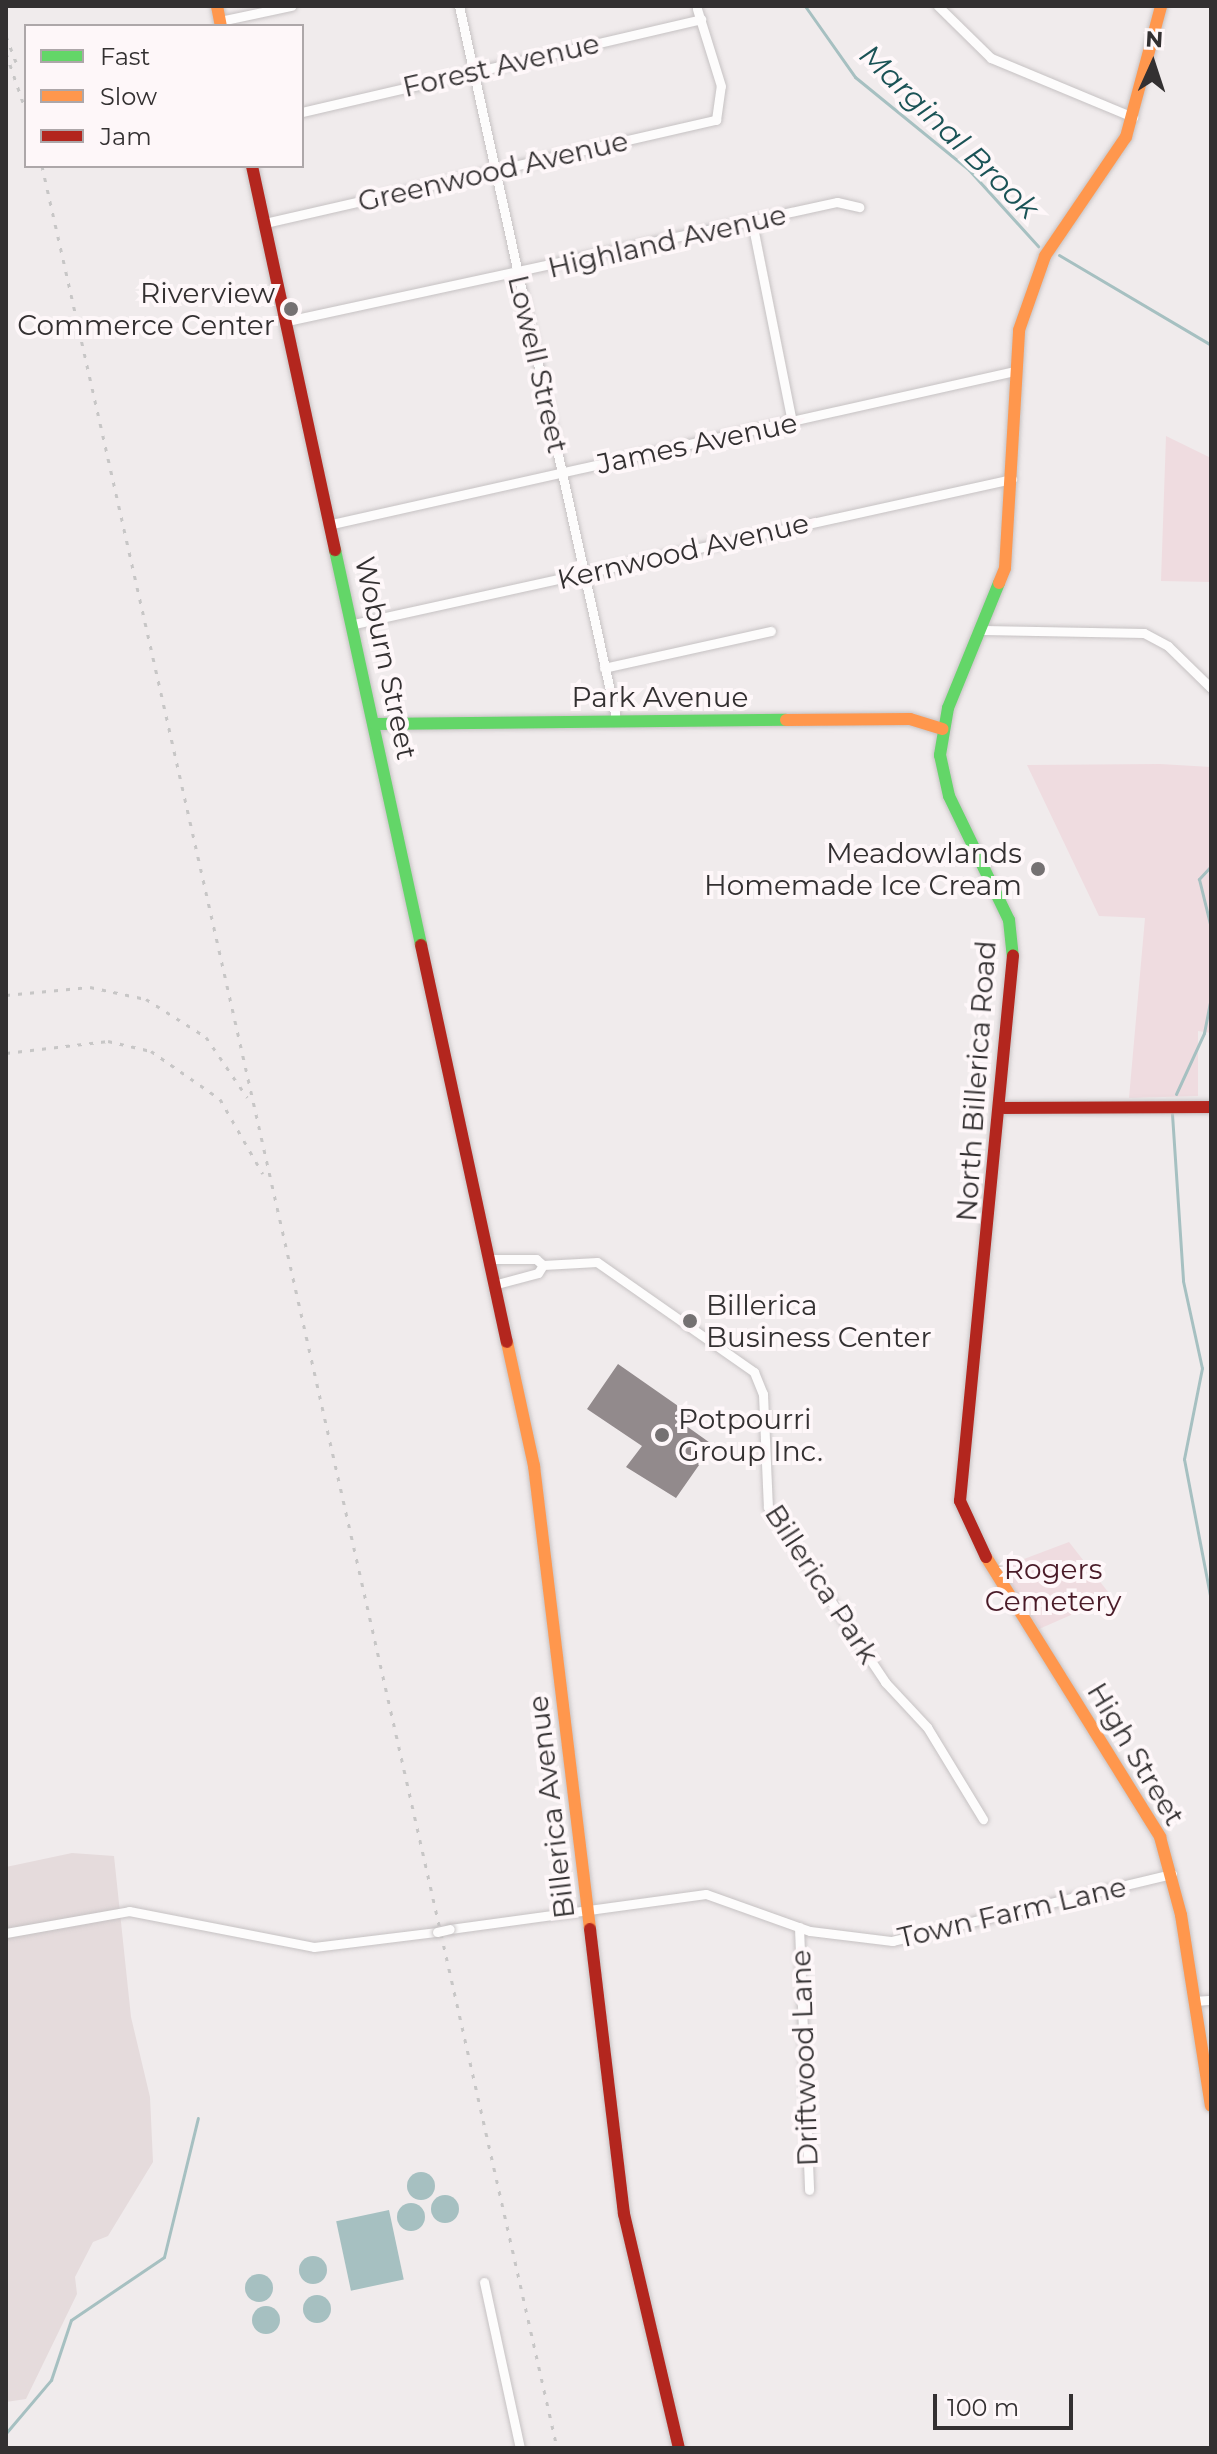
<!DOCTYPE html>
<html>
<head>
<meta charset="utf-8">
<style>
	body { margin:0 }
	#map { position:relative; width:1217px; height:2454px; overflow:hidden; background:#f0ebec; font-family:Montserrat,sans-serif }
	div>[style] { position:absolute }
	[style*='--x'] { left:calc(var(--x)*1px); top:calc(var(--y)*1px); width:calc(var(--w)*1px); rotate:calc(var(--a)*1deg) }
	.built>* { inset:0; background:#e5dbdc }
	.green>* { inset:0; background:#efdce0 }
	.water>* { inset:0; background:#a6c0c1; transform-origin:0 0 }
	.round { border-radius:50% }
	.stream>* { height:3px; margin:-1.5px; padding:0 1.5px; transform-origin:1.5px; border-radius:1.5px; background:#a6c0c1 }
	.building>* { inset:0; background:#928a8c }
	.roads { filter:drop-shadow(0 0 2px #c6c2c3) drop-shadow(0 0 2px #c6c2c3) }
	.street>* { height:9px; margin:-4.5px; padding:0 4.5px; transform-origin:4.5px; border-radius:4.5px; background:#fdfcfc }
	.fast>* { height:12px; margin:-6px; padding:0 6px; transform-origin:6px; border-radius:6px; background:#63d668 }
	.slow>* { height:12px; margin:-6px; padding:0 6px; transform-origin:6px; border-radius:6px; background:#ff974d }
	.jam>* { height:12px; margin:-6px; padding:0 6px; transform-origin:6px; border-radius:6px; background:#b3261e }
	.rail>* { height:3px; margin-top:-1.5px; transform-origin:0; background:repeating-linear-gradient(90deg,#c7c6c6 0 4px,transparent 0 12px) }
	.bridges { filter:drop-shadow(0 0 2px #c6c2c3) drop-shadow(0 0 2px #c6c2c3) }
	.street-bridge>* { height:9px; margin:-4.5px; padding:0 4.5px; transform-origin:4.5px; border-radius:4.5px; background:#fdfcfc }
	.dots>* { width:22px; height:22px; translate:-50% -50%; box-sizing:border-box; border:4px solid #fef7f9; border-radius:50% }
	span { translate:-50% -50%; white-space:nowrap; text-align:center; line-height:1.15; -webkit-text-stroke:8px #fef7f9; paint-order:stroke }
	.street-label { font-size:28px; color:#333031 }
	.poi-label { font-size:28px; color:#333031 }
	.right { translate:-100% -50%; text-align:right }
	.left { translate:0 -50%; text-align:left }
	.park-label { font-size:28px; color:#4a1b28 }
	.water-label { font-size:30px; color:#1a5356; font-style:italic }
	.frame { position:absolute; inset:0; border:8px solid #333031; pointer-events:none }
	.legend { position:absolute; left:24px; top:24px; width:280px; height:144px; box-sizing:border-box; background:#fef7f9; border:2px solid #ada7a9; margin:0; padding:10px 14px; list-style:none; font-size:24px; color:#333031 }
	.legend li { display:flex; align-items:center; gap:16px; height:40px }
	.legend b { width:40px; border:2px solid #ada7a9 }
	.north { position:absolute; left:1113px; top:24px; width:80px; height:80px; -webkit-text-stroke:6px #fef7f9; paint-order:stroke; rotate:3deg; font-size:22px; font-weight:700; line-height:32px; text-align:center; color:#333031 }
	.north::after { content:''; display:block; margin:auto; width:28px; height:36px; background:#333031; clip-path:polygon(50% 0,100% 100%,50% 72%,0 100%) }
	.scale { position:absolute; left:933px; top:2394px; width:140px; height:36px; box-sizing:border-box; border:4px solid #333031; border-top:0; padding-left:10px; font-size:24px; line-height:28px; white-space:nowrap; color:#333031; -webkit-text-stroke:6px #fef7f9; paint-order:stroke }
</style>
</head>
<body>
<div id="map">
	<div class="built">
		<div style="clip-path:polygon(72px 1853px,114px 1856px,131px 2017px,150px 2097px,153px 2162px,108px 2236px,93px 2242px,75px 2277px,77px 2294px,26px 2399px,6px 2402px,6px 1867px)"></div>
	</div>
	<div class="green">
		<div style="clip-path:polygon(1166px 436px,1211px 458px,1211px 582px,1161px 581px)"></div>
		<div style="clip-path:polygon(1160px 764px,1211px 767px,1211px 1033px,1198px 1031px,1198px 1096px,1129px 1098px,1145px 918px,1099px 916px,1027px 765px)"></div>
		<div style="clip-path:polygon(1069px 1542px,1112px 1597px,1039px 1629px,1000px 1568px)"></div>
	</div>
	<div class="water">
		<div class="round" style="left:407px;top:2172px;width:28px;height:28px"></div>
		<div class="round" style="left:431px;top:2195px;width:28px;height:28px"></div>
		<div class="round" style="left:397px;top:2203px;width:28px;height:28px"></div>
		<div style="left:389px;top:2210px;width:71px;height:54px;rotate:78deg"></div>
		<div class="round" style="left:299px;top:2256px;width:28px;height:28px"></div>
		<div class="round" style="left:245px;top:2274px;width:28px;height:28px"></div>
		<div class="round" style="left:303px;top:2295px;width:28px;height:28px"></div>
		<div class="round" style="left:252px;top:2306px;width:28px;height:28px"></div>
	</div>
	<div class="stream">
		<div style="--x:805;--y:6;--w:87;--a:54.8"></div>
		<div style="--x:855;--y:77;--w:147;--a:39.2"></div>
		<div style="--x:969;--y:170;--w:103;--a:47.8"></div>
		<div style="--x:1059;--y:255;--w:177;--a:30.6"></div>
		<div style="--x:1211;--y:866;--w:18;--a:133"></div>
		<div style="--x:1199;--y:879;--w:50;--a:76.2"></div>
		<div style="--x:1176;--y:1094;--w:67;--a:-65.3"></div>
		<div style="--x:1204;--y:1033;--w:36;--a:-79"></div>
		<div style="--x:1172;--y:1114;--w:167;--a:86.2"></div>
		<div style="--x:1183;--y:1281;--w:89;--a:77.7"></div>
		<div style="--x:1202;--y:1368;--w:93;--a:101.2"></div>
		<div style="--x:1184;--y:1459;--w:144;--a:79.2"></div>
		<div style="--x:6;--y:2433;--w:70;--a:-49.7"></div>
		<div style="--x:51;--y:2380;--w:63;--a:-71.6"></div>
		<div style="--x:71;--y:2320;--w:112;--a:-34.1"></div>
		<div style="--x:164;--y:2257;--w:143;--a:-76.3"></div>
	</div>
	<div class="building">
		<div style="clip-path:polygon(618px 1364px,691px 1415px,685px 1425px,713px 1445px,676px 1498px,626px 1467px,642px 1446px,587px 1409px)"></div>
	</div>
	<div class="roads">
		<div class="street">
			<div style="--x:459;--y:6;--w:733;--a:77.56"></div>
			<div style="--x:938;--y:6;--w:74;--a:44.5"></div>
			<div style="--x:991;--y:58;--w:154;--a:22.6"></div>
			<div style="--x:220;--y:21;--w:73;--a:-11.9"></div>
			<div style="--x:302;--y:112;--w:410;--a:-13.1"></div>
			<div style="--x:752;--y:222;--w:205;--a:78.7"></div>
			<div style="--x:265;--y:223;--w:463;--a:-12.9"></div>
			<div style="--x:716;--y:120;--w:34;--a:-82"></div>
			<div style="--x:721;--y:86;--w:81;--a:-107.3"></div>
			<div style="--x:287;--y:321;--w:563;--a:-12.21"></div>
			<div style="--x:837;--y:202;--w:23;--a:13"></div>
			<div style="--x:332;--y:524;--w:700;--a:-12.63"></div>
			<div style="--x:354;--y:624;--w:674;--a:-12.43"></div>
			<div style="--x:983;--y:630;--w:161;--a:1.1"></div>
			<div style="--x:1144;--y:633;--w:27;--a:28"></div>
			<div style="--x:1168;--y:646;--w:60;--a:44.3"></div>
			<div style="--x:604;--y:668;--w:171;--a:-12.5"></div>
			<div style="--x:492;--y:1259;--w:44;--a:0"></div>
			<div style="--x:536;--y:1259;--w:9;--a:41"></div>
			<div style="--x:497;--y:1284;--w:42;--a:-15"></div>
			<div style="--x:538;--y:1273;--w:9;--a:-58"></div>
			<div style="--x:543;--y:1265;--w:54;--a:-3.2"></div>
			<div style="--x:597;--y:1262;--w:192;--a:35"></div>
			<div style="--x:754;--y:1372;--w:24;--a:68"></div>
			<div style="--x:763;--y:1394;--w:113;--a:87.5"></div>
			<div style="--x:768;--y:1507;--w:211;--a:56.2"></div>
			<div style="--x:885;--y:1682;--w:62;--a:47"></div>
			<div style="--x:927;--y:1727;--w:108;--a:58.7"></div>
			<div style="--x:799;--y:1927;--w:263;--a:87.8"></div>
			<div style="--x:450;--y:1929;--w:258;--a:-7.8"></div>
			<div style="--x:706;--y:1894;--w:110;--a:19.6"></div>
			<div style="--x:810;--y:1931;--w:83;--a:7"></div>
			<div style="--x:892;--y:1941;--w:288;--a:-13.5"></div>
			<div style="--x:6;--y:1933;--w:125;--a:-10.1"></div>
			<div style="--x:129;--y:1911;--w:188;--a:11"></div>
			<div style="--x:314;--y:1947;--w:124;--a:-7"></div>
			<div style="--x:1195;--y:2001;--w:16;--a:-4"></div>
			<div style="--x:484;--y:2282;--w:170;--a:77.8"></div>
		</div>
		<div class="fast">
			<div style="--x:335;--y:550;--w:404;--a:77.7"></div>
			<div style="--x:999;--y:583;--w:135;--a:112.2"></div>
			<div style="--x:948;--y:708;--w:48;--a:99.7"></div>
			<div style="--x:940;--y:755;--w:42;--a:77.6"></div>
			<div style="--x:949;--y:796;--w:138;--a:64.2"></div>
			<div style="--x:1009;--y:920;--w:36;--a:84"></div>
			<div style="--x:375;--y:724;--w:411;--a:-0.6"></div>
		</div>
		<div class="slow">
			<div style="--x:217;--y:6;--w:20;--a:79"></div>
			<div style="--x:999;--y:583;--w:16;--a:-68"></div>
			<div style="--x:1005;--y:568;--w:238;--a:-86.6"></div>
			<div style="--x:1019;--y:330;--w:78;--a:-70.6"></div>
			<div style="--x:1045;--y:256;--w:144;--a:-55.8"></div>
			<div style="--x:1126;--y:137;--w:136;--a:-75"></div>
			<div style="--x:786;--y:720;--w:124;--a:-0.5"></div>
			<div style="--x:910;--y:719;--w:34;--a:17"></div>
			<div style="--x:507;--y:1342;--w:127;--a:77.7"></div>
			<div style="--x:534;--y:1466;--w:466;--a:83.1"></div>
			<div style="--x:986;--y:1557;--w:330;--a:58.1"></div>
			<div style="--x:1160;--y:1837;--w:81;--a:74.9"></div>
			<div style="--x:1181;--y:1915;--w:193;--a:81.1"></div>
		</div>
		<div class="jam">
			<div style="--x:252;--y:166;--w:393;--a:77.8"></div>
			<div style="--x:421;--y:945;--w:406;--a:77.8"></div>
			<div style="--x:1004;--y:1108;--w:207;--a:-0.3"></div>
			<div style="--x:986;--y:1557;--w:62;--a:-114.9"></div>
			<div style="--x:960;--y:1501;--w:548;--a:-84.45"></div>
			<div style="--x:590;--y:1929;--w:287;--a:83.2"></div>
			<div style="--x:624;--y:2214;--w:240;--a:76.8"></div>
		</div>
	</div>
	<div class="rail">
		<div style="--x:6;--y:36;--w:28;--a:69"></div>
		<div style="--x:6;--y:53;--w:61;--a:71"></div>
		<div style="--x:42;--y:166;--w:2339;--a:77.28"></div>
		<div style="--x:6;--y:995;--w:84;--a:-5.4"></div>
		<div style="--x:90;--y:987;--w:57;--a:12.1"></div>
		<div style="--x:146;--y:999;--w:71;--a:32.3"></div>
		<div style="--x:206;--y:1037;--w:73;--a:55.7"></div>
		<div style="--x:6;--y:1053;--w:103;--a:-6.7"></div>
		<div style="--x:108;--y:1041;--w:44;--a:13.1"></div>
		<div style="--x:151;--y:1051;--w:84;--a:34.8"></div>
		<div style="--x:220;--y:1099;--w:86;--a:60.2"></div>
	</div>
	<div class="bridges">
		<div class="street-bridge">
			<div style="--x:437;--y:1932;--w:13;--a:-13"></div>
		</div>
	</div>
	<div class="dots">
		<div style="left:291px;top:309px;background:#757172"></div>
		<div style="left:1038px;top:869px;background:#757172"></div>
		<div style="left:690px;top:1321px;background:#757172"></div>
		<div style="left:662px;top:1435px;background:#757172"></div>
	</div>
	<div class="street-label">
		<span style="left:501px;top:65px;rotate:-13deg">Forest Avenue</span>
		<span style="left:493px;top:171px;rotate:-13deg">Greenwood Avenue</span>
		<span style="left:667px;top:241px;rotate:-13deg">Highland Avenue</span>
		<span style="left:538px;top:364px;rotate:77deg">Lowell Street</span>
		<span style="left:697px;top:443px;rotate:-12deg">James Avenue</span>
		<span style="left:683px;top:551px;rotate:-13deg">Kernwood Avenue</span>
		<span style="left:386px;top:658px;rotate:78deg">Woburn Street</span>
		<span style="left:660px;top:697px">Park Avenue</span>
		<span style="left:976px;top:1081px;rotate:-86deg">North Billerica Road</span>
		<span style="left:822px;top:1584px;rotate:57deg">Billerica Park</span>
		<span style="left:1136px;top:1754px;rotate:59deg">High Street</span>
		<span style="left:551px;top:1807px;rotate:-97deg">Billerica Avenue</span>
		<span style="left:1012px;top:1912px;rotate:-13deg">Town Farm Lane</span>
		<span style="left:804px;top:2058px;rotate:-92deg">Driftwood Lane</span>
	</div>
	<div class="poi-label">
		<span class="right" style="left:275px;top:309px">Riverview<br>Commerce Center</span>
		<span class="right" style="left:1022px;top:869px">Meadowlands<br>Homemade Ice Cream</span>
		<span class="left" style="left:706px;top:1321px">Billerica<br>Business Center</span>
		<span class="left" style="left:678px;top:1435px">Potpourri<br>Group Inc.</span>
	</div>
	<div class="park-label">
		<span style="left:1053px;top:1585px">Rogers<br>Cemetery</span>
	</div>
	<div class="water-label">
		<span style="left:949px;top:132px;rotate:44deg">Marginal Brook</span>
	</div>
	<div class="frame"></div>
	<ul class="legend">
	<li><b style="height:10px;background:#63d668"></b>Fast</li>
	<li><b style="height:10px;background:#ff974d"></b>Slow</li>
	<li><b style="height:10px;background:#b3261e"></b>Jam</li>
	</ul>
	<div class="north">N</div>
	<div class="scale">100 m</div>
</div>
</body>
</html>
